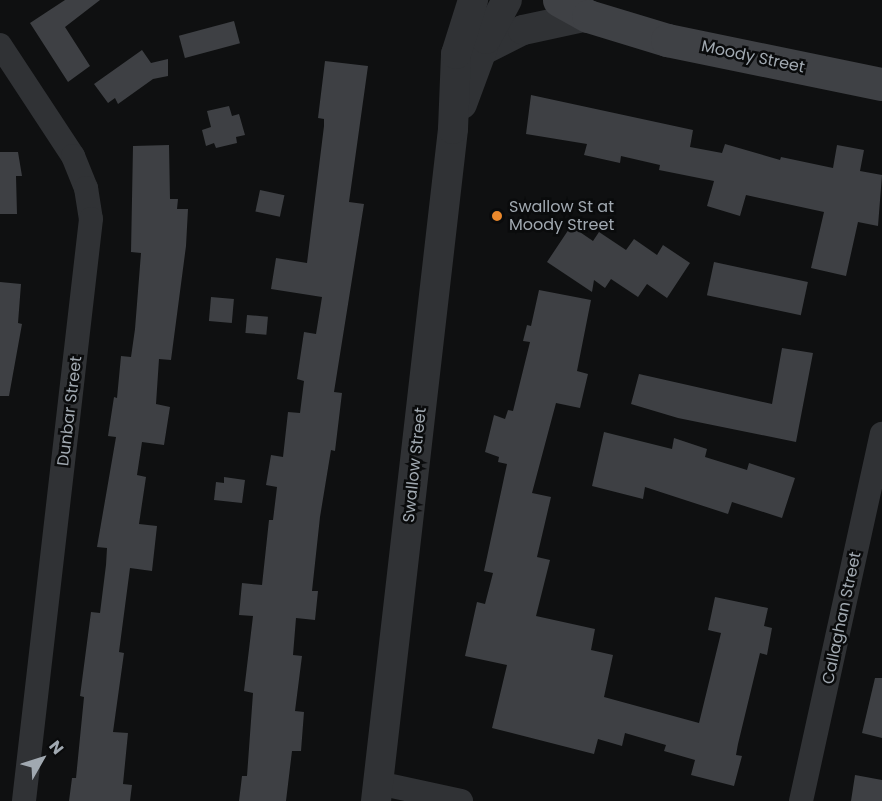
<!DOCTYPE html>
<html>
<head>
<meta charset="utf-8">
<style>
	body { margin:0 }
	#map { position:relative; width:882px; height:801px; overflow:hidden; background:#0f1011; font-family:Poppins,sans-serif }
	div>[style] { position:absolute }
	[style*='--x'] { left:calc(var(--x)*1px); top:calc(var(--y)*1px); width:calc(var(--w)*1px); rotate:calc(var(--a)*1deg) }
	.building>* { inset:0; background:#3e4044; transform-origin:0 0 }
	.minor>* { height:24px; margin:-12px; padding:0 12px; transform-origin:12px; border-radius:12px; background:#303235 }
	.tertiary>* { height:30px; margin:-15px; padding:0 15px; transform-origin:15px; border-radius:15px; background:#303235 }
	.secondary>* { height:33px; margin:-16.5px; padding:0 16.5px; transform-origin:16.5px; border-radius:16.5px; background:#3f4145 }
	.dots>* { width:16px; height:16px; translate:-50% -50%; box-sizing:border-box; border:3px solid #0a0b0c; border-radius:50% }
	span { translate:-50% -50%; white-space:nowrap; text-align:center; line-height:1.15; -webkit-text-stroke:5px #0a0b0c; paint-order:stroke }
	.street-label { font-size:16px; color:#a1a9b1 }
	.poi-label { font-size:16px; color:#a1a9b1 }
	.left { translate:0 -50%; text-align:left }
	.north { position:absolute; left:12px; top:729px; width:60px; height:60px; -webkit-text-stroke:4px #0a0b0c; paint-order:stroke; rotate:51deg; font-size:16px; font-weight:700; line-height:24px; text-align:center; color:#a1a9b1 }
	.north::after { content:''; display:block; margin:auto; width:21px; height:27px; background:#a1a9b1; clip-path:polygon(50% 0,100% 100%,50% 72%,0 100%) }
</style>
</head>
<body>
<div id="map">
	<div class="building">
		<div style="clip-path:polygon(65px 0,100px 0,65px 27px,90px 66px,68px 82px,30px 23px)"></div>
		<div style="left:234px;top:21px;width:23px;height:57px;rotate:75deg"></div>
		<div style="clip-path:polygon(142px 50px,151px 63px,168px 59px,168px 76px,153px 79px,118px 104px,115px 98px,108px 103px,94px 84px)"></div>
		<div style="clip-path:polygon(325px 61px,368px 66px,349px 202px,364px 204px,334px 392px,342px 393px,335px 451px,331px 450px,320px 517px,312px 591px,318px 591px,315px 620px,296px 618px,293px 655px,302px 656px,295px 711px,304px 712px,301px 751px,292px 751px,286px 801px,239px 801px,242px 776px,247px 776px,253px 693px,244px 691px,253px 616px,239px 615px,242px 583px,262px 585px,269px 520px,273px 520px,277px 487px,266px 485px,271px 455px,283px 457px,288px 412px,300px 413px,304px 381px,297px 379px,304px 332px,316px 334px,322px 297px,271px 289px,276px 258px,307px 263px,324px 126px,324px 119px,318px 118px)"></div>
		<div style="clip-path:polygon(531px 95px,693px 130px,690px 147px,722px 153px,725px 144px,780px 160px,781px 157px,833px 168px,837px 145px,864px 150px,860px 171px,882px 175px,878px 226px,858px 222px,846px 276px,811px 268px,824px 212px,746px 195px,740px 216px,707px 206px,714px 181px,659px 170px,660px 165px,621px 156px,620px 163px,584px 155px,587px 144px,526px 134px)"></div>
		<div style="clip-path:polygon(229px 106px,232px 116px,239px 114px,245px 135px,236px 137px,237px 143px,216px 148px,214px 143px,206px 146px,202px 130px,211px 127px,207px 111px)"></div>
		<div style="clip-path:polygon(169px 145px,170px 199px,178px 199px,177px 209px,188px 209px,186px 246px,171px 360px,159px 359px,156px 404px,170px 407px,164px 445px,142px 442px,137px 475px,146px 477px,139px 524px,157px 526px,152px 571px,130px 568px,119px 652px,124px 653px,113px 732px,128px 733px,123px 784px,132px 785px,130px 801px,69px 801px,72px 778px,76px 778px,84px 697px,80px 696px,91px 612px,100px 613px,106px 565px,107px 548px,97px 547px,116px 437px,108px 436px,114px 397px,117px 398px,121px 356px,131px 357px,135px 329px,141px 253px,131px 252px,133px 146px)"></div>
		<div style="clip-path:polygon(0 152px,18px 152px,22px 176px,16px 176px,17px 214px,0 214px)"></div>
		<div style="left:260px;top:190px;width:25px;height:22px;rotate:12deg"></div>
		<div style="clip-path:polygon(571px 226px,593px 241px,599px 232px,626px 250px,634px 239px,657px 255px,663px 245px,690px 263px,667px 298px,647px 284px,638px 297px,611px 279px,605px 288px,594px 280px,592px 292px,547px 262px)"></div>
		<div style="left:714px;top:262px;width:96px;height:34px;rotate:12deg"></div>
		<div style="clip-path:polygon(0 282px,21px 284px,18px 323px,22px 324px,9px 396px,0 396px)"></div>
		<div style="clip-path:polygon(539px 290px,591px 300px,577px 371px,588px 374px,580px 408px,556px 403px,532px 493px,551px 497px,537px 557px,550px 560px,536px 616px,595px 629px,591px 650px,613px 655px,604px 697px,699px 723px,721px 633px,708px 630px,715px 597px,768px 608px,764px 626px,772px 628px,767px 655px,760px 653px,738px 744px,736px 755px,742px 756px,734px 786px,691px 775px,695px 760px,664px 751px,666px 745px,625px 733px,622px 746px,598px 739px,594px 754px,492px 728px,507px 665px,465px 656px,477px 602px,485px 604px,493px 573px,484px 571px,507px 464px,498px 462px,499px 457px,485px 452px,494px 415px,505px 419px,508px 410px,513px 411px,530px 342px,523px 341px,527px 325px,531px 326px)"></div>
		<div style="left:211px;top:297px;width:23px;height:24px;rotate:5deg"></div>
		<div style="left:247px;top:315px;width:21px;height:18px;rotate:5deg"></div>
		<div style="clip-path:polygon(782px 348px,813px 353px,796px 442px,678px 418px,631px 404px,639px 374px,772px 404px)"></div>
		<div style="clip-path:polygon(604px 432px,672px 449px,674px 438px,707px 449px,705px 457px,747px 470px,749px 463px,795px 478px,782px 518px,732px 502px,728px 514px,645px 487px,643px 499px,592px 486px)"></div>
		<div style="clip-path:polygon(224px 477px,245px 480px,242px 503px,214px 500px,216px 482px,224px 483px)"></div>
		<div style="clip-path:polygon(875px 678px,882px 678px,882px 738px,862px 733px)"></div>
		<div style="clip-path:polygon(855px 775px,882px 780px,882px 801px,851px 801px)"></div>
	</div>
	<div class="minor">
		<div style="--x:0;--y:45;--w:133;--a:56.7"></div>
		<div style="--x:73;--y:156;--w:35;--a:68"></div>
		<div style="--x:86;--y:188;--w:31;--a:81"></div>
		<div style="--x:91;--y:219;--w:586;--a:96.57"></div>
		<div style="--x:378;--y:783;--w:85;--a:12.2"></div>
		<div style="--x:801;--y:801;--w:376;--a:-77.6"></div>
	</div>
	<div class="tertiary">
		<div style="--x:481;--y:51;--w:47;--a:-26.6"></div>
		<div style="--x:523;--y:30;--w:66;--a:-12.2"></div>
		<div style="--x:462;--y:104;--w:69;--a:-69.7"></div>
		<div style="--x:486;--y:39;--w:44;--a:-61.7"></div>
		<div style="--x:376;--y:801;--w:676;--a:-83.46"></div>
		<div style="--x:453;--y:129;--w:75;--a:-87.7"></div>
		<div style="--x:456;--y:54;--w:57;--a:-72.5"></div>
	</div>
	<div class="secondary">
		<div style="--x:559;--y:0;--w:33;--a:29"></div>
		<div style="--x:588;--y:16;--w:83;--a:16.9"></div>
		<div style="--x:667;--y:40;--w:219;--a:11.6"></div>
	</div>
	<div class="dots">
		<div style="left:497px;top:216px;background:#ec892c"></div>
	</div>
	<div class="street-label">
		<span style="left:753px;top:57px;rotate:12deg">Moody Street</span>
		<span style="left:70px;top:411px;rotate:-83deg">Dunbar Street</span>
		<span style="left:415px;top:465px;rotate:-84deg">Swallow Street</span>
		<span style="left:842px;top:618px;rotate:-78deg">Callaghan Street</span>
	</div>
	<div class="poi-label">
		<span class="left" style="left:509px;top:216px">Swallow St at<br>Moody Street</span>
	</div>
	<div class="north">N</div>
</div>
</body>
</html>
